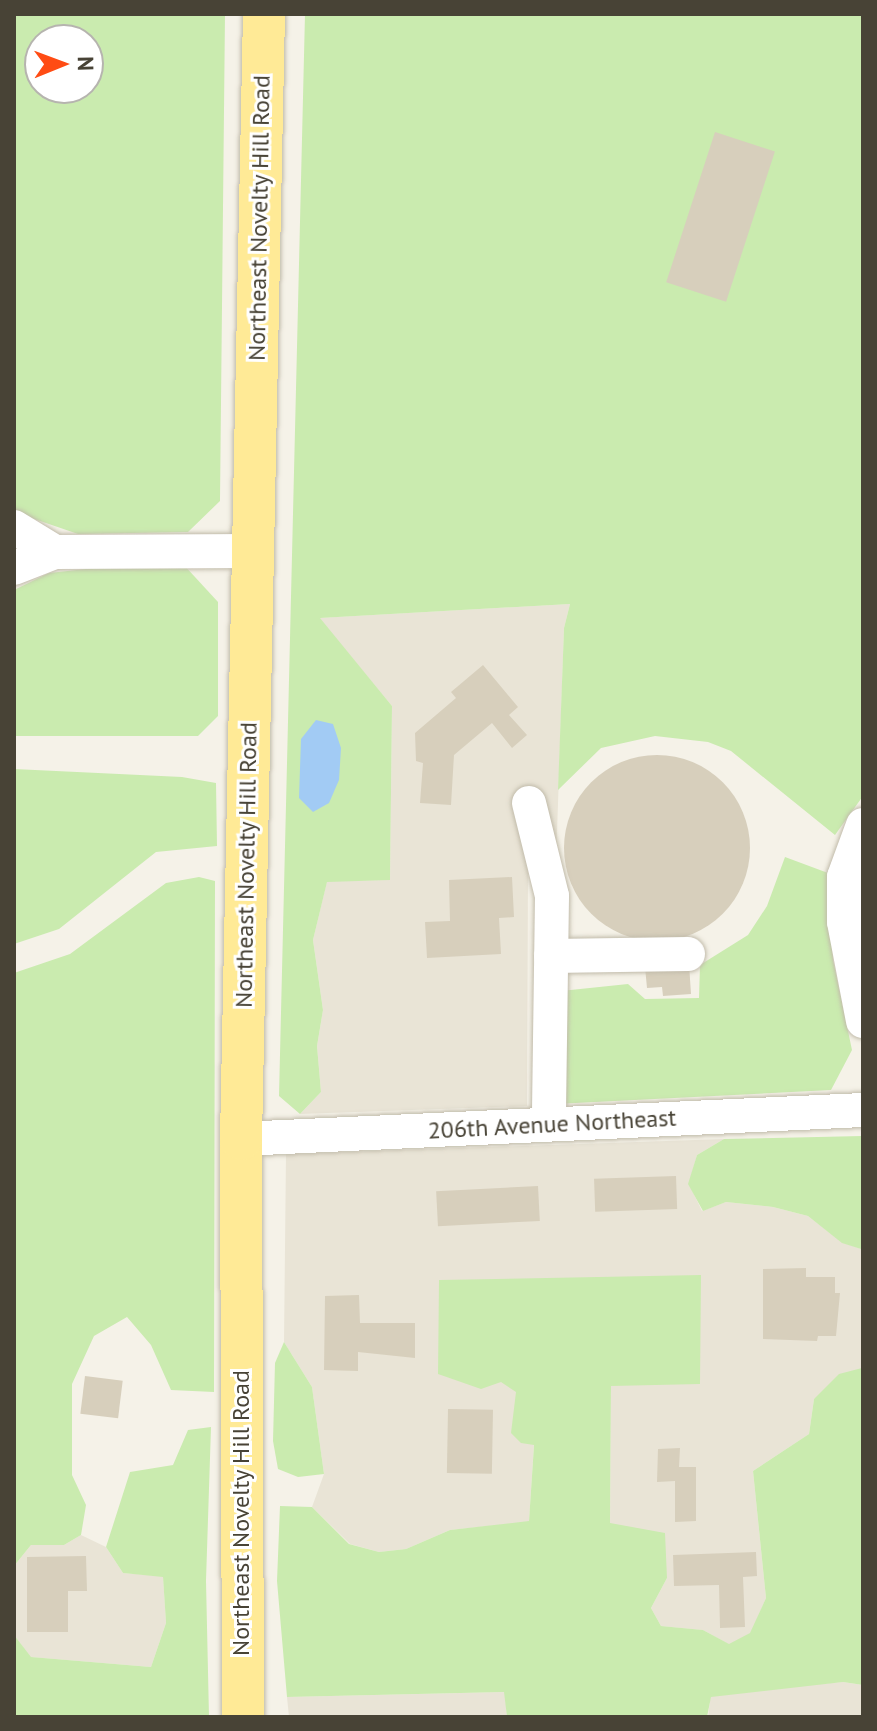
<!DOCTYPE html>
<html>
<head>
<meta charset="utf-8">
<style>
	body { margin:0 }
	#map { position:relative; width:877px; height:1731px; overflow:hidden; background:#f5f2e8; font-family:"PT Sans",sans-serif }
	div>[style] { position:absolute }
	[style*='--x'] { left:calc(var(--x)*1px); top:calc(var(--y)*1px); width:calc(var(--w)*1px); rotate:calc(var(--a)*1deg) }
	.residential>* { inset:0; background:#e9e4d6 }
	.green>* { inset:0; background:#caebaf }
	.water>* { inset:0; background:#a2cbf4 }
	.building>* { inset:0; background:#d7cfbc; transform-origin:0 0 }
	.round { border-radius:50% }
	.roads { filter:drop-shadow(0 0 2px #c1bbaa) drop-shadow(0 0 2px #c1bbaa) }
	.minor>* { height:34px; margin:-17px; padding:0 17px; transform-origin:17px; border-radius:17px; background:#fff }
	.major>* { height:42px; margin:-21px; padding:0 21px; transform-origin:21px; border-radius:21px; background:#ffea96 }
	span { translate:-50% -50%; white-space:nowrap; text-align:center; line-height:1.15; -webkit-text-stroke:6px #fff; paint-order:stroke }
	.street-label { font-size:24px; color:#484336 }
	.frame { position:absolute; inset:0; border:16px solid #484336; pointer-events:none }
	.north { position:absolute; left:24px; top:24px; width:80px; height:80px; box-sizing:border-box; background:#fff; border:2px solid #b6b4af; border-radius:50%; rotate:89deg; font-size:22px; font-weight:700; line-height:32px; text-align:center; color:#484336 }
	.north::after { content:''; display:block; margin:auto; width:28px; height:36px; background:#ff4c14; clip-path:polygon(50% 0,100% 100%,50% 72%,0 100%) }
</style>
</head>
<body>
<div id="map">
	<div class="residential">
		<div style="clip-path:polygon(570px 604px,564px 628px,556px 862px,528px 870px,527px 1106px,300px 1114px,321px 1092px,317px 1046px,323px 1010px,313px 940px,327px 881px,390px 880px,392px 706px,319px 618px)"></div>
		<div style="clip-path:polygon(724px 1139px,697px 1155px,689px 1184px,702px 1211px,726px 1202px,773px 1207px,808px 1216px,842px 1242px,861px 1249px,863px 1371px,814px 1399px,809px 1434px,753px 1471px,766px 1598px,751px 1633px,730px 1645px,703px 1630px,661px 1626px,651px 1608px,667px 1578px,610px 1524px,611px 1386px,539px 1365px,529px 1522px,450px 1530px,406px 1549px,379px 1552px,350px 1544px,312px 1507px,324px 1474px,312px 1387px,284px 1342px,286px 1154px)"></div>
		<div style="clip-path:polygon(81px 1535px,106px 1547px,123px 1573px,163px 1576px,166px 1623px,151px 1667px,30px 1657px,14px 1635px,14px 1566px,31px 1545px,64px 1545px)"></div>
		<div style="clip-path:polygon(843px 1682px,863px 1685px,863px 1717px,708px 1717px,711px 1692px)"></div>
		<div style="clip-path:polygon(505px 1692px,507px 1717px,289px 1717px,287px 1697px)"></div>
	</div>
	<div class="green">
		<div style="clip-path:polygon(evenodd,14px 14px,225px 14px,220px 501px,188px 532px,78px 534px,14px 512px,14px 14px,40px 40px,88px 40px,88px 88px,40px 88px,40px 40px)"></div>
		<div style="clip-path:polygon(305px 14px,863px 14px,863px 796px,835px 835px,731px 751px,708px 742px,655px 736px,601px 748px,558px 790px,564px 628px,570px 604px,320px 618px,392px 706px,390px 880px,327px 882px,313px 940px,323px 1010px,317px 1046px,321px 1092px,300px 1114px,279px 1096px)"></div>
		<div style="clip-path:polygon(132px 564px,183px 564px,218px 602px,218px 716px,198px 736px,14px 736px,14px 590px,49px 573px)"></div>
		<div style="clip-path:polygon(14px 769px,182px 777px,216px 783px,217px 846px,156px 852px,59px 929px,14px 944px)"></div>
		<div style="clip-path:polygon(785px 857px,828px 873px,833px 960px,852px 1050px,831px 1090px,555px 1104px,561px 991px,628px 984px,645px 999px,699px 998px,700px 965px,748px 935px,767px 906px)"></div>
		<div style="clip-path:polygon(199px 877px,215px 881px,214px 1392px,171px 1390px,151px 1345px,127px 1317px,94px 1336px,72px 1384px,72px 1475px,86px 1505px,81px 1535px,64px 1545px,31px 1545px,14px 1566px,14px 973px,70px 954px,166px 883px)"></div>
		<div style="clip-path:polygon(862px 1136px,861px 1249px,842px 1243px,808px 1216px,773px 1207px,726px 1202px,703px 1211px,688px 1184px,697px 1155px,724px 1139px)"></div>
		<div style="clip-path:polygon(701px 1275px,700px 1384px,611px 1386px,610px 1523px,665px 1533px,667px 1578px,651px 1608px,661px 1626px,703px 1630px,729px 1644px,750px 1633px,766px 1598px,753px 1471px,809px 1434px,814px 1399px,839px 1374px,862px 1368px,863px 1685px,843px 1682px,711px 1697px,707px 1717px,507px 1717px,504px 1692px,287px 1697px,277px 1581px,280px 1506px,312px 1507px,349px 1544px,379px 1552px,406px 1549px,450px 1530px,529px 1521px,534px 1445px,521px 1443px,511px 1433px,516px 1392px,501px 1382px,481px 1389px,438px 1374px,439px 1280px)"></div>
		<div style="clip-path:polygon(284px 1342px,312px 1387px,324px 1474px,298px 1477px,278px 1469px,273px 1441px,275px 1363px)"></div>
		<div style="clip-path:polygon(211px 1427px,206px 1581px,209px 1717px,14px 1717px,14px 1635px,31px 1657px,151px 1667px,166px 1623px,163px 1577px,123px 1573px,106px 1547px,130px 1472px,173px 1465px,188px 1430px)"></div>
	</div>
	<div class="water">
		<div style="clip-path:polygon(316px 720px,333px 724px,341px 748px,339px 780px,329px 803px,313px 812px,299px 798px,301px 739px)"></div>
	</div>
	<div class="building">
		<div style="left:715px;top:132px;width:63px;height:158px;rotate:18deg"></div>
		<div style="clip-path:polygon(483px 665px,518px 707px,509px 715px,527px 735px,512px 748px,492px 723px,454px 755px,451px 805px,420px 803px,423px 763px,416px 761px,415px 733px,456px 698px,451px 692px)"></div>
		<div class="round" style="left:564px;top:755px;width:186px;height:186px"></div>
		<div style="clip-path:polygon(512px 877px,514px 917px,499px 918px,501px 954px,427px 958px,425px 922px,450px 921px,449px 880px)"></div>
		<div style="clip-path:polygon(689px 964px,691px 994px,663px 996px,662px 987px,647px 988px,645px 967px)"></div>
		<div style="left:676px;top:1176px;width:33px;height:82px;rotate:88deg"></div>
		<div style="left:538px;top:1186px;width:35px;height:102px;rotate:87deg"></div>
		<div style="clip-path:polygon(806px 1268px,806px 1277px,835px 1277px,835px 1293px,840px 1293px,836px 1336px,818px 1336px,817px 1341px,763px 1339px,763px 1269px)"></div>
		<div style="clip-path:polygon(359px 1295px,360px 1323px,415px 1323px,415px 1358px,358px 1352px,358px 1371px,324px 1370px,325px 1296px)"></div>
		<div style="left:85px;top:1376px;width:38px;height:38px;rotate:7deg"></div>
		<div style="left:448px;top:1409px;width:45px;height:64px;rotate:1deg"></div>
		<div style="clip-path:polygon(680px 1448px,679px 1467px,696px 1467px,696px 1521px,675px 1522px,675px 1481px,657px 1482px,658px 1449px)"></div>
		<div style="clip-path:polygon(756px 1552px,757px 1576px,743px 1577px,745px 1627px,720px 1628px,719px 1585px,674px 1586px,673px 1555px)"></div>
		<div style="clip-path:polygon(86px 1556px,87px 1591px,68px 1591px,68px 1632px,27px 1632px,27px 1557px)"></div>
	</div>
	<div class="roads">
		<div class="minor">
			<div style="--x:14;--y:527;--w:48;--a:31.4"></div>
			<div style="--x:14;--y:568;--w:44;--a:-21.3"></div>
			<div style="--x:55;--y:552;--w:196;--a:-0.3"></div>
			<div style="--x:529;--y:803;--w:96;--a:76.1"></div>
			<div style="--x:552;--y:896;--w:228;--a:90.8"></div>
			<div style="--x:863;--y:825;--w:55;--a:110.1"></div>
			<div style="--x:844;--y:877;--w:45;--a:90"></div>
			<div style="--x:844;--y:922;--w:101;--a:79.1"></div>
			<div style="--x:551;--y:956;--w:137;--a:-0.8"></div>
			<div style="--x:241;--y:1139;--w:623;--a:-2.67"></div>
		</div>
		<div class="major">
			<div style="--x:243;--y:1717;--w:578;--a:-90.2"></div>
			<div style="--x:241;--y:1139;--w:1125;--a:-88.83"></div>
		</div>
	</div>
	<div class="street-label">
		<span style="left:259px;top:218px;rotate:-89deg">Northeast Novelty Hill Road</span>
		<span style="left:246px;top:865px;rotate:-89deg">Northeast Novelty Hill Road</span>
		<span style="left:552px;top:1124px;rotate:-3deg">206th Avenue Northeast</span>
		<span style="left:241px;top:1513px;rotate:-90deg">Northeast Novelty Hill Road</span>
	</div>
	<div class="frame"></div>
	<div class="north">N</div>
</div>
</body>
</html>
